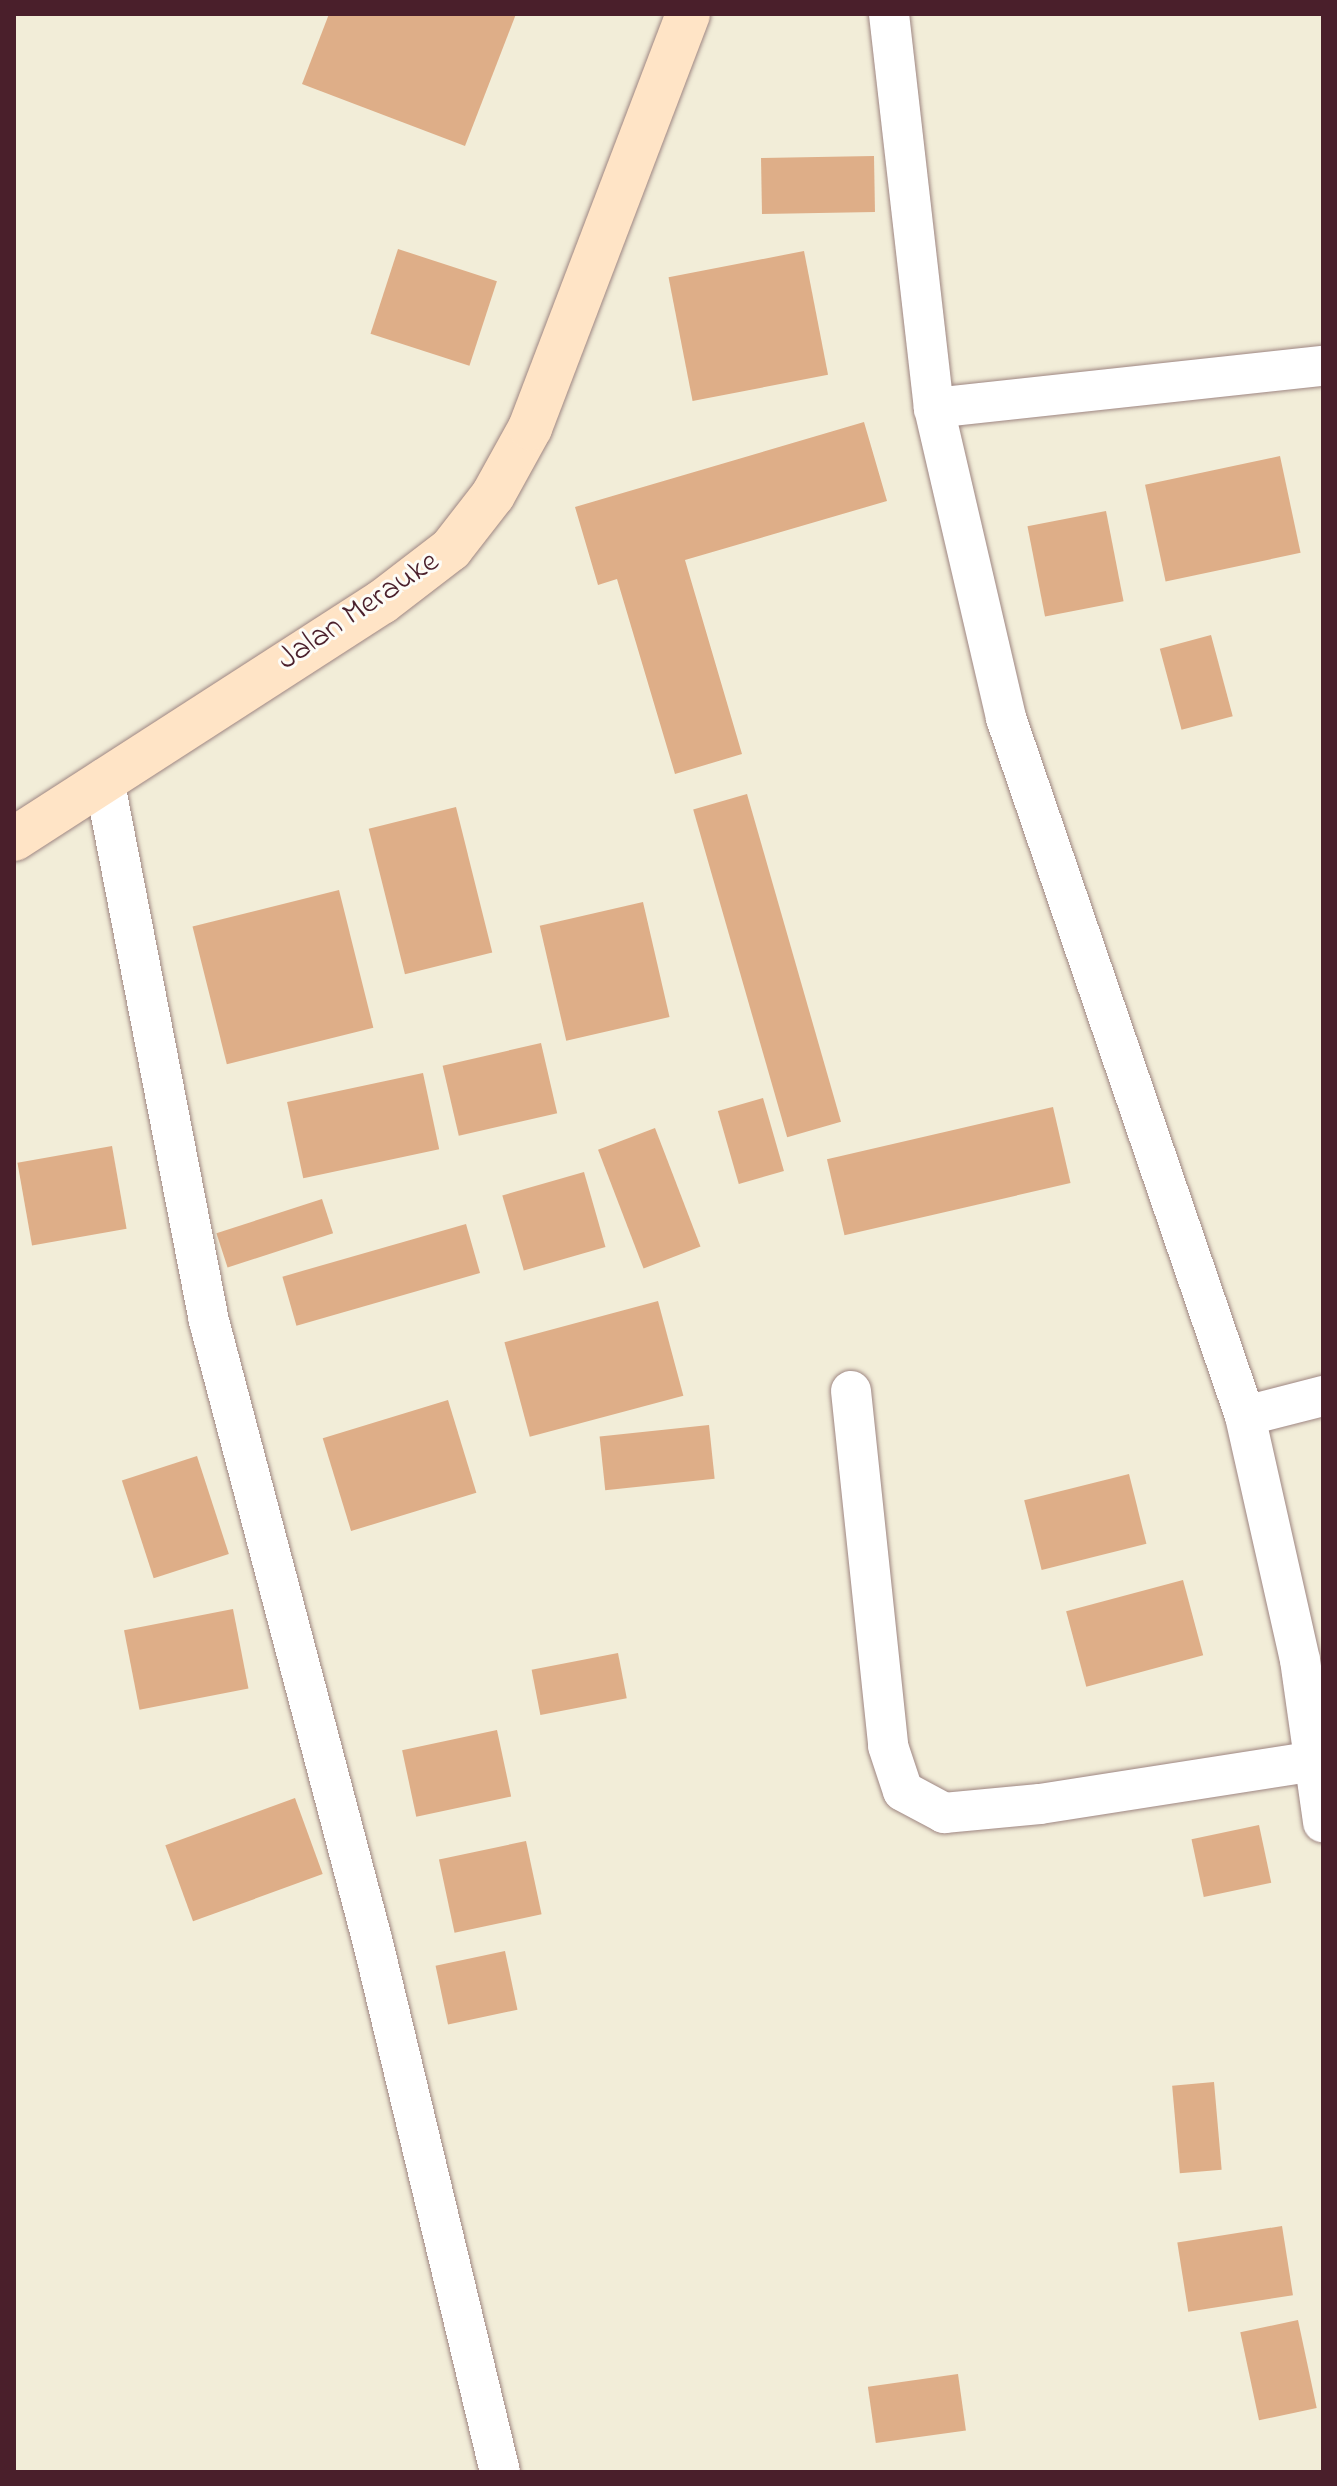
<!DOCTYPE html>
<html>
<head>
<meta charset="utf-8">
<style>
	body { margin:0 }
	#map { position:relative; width:1337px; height:2486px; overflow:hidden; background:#f2edd8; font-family:"Indie Flower",sans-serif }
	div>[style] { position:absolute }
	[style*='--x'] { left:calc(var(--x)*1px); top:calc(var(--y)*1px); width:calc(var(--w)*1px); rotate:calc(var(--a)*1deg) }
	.building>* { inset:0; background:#deae88; transform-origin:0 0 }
	.roads { filter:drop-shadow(0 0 2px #9e8682) drop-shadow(0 0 2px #9e8682) }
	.street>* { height:40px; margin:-20px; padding:0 20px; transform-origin:20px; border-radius:20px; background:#fff }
	.secondary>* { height:44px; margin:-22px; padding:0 22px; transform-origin:22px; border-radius:22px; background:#ffe4c6 }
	span { translate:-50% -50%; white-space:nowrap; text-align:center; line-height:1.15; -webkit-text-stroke:6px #fdfcf7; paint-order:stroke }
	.street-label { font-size:32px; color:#4a1f2b }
	.frame { position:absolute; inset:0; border:16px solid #4a1f2b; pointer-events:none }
</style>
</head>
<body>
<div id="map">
	<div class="building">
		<div style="clip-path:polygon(329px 14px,516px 14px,465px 146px,302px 84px)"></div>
		<div style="left:874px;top:156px;width:56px;height:113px;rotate:89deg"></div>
		<div style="left:398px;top:249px;width:104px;height:89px;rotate:18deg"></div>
		<div style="left:804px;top:251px;width:126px;height:138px;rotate:79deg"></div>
		<div style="clip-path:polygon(864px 422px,887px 501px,685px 560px,742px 754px,675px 774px,617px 579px,598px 585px,575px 507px)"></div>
		<div style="left:1280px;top:456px;width:99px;height:138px;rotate:78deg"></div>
		<div style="left:1106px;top:511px;width:92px;height:80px;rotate:79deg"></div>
		<div style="left:1211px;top:635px;width:84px;height:53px;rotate:75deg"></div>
		<div style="left:747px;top:794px;width:341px;height:56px;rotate:74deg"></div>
		<div style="left:456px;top:807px;width:150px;height:90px;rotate:76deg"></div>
		<div style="left:339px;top:890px;width:142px;height:151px;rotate:76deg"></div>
		<div style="left:643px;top:902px;width:118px;height:106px;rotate:77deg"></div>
		<div style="left:541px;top:1043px;width:72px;height:101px;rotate:77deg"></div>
		<div style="left:423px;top:1073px;width:78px;height:139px;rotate:78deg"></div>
		<div style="left:763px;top:1098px;width:76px;height:47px;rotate:74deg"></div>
		<div style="left:1053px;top:1107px;width:78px;height:232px;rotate:77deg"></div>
		<div style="left:655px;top:1128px;width:127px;height:61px;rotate:69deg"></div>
		<div style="left:112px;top:1146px;width:84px;height:96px;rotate:80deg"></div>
		<div style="left:584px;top:1172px;width:78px;height:85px;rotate:74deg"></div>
		<div style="left:322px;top:1199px;width:36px;height:111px;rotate:72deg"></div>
		<div style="left:466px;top:1224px;width:51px;height:191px;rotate:74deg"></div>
		<div style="left:658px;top:1301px;width:98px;height:159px;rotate:75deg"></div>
		<div style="left:448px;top:1400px;width:97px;height:131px;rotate:73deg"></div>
		<div style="left:709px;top:1425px;width:54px;height:110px;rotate:84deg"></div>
		<div style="left:197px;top:1456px;width:103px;height:79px;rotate:72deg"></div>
		<div style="left:1129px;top:1474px;width:72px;height:108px;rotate:76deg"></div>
		<div style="left:1183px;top:1580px;width:78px;height:121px;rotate:75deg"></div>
		<div style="left:233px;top:1609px;width:81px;height:111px;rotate:79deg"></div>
		<div style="left:618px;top:1653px;width:46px;height:88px;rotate:79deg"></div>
		<div style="left:497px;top:1730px;width:68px;height:97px;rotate:78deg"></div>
		<div style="left:295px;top:1798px;width:81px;height:138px;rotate:70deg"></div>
		<div style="left:1259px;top:1825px;width:59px;height:69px;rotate:78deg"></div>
		<div style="left:526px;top:1841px;width:75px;height:89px;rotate:78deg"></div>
		<div style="left:505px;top:1951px;width:60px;height:71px;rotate:78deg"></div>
		<div style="left:1214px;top:2082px;width:88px;height:42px;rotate:85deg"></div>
		<div style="left:1282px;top:2226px;width:70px;height:106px;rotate:81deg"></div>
		<div style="left:1298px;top:2320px;width:90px;height:59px;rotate:78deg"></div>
		<div style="left:958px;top:2374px;width:57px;height:91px;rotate:82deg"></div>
	</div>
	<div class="roads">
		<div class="street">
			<div style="--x:889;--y:14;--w:397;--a:83.5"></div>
			<div style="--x:934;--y:408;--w:318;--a:76.9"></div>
			<div style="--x:1006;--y:718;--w:738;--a:71.1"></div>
			<div style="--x:1245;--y:1416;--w:250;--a:77.3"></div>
			<div style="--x:1300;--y:1660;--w:164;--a:81.9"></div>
			<div style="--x:934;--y:408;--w:391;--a:-6.2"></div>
			<div style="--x:104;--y:779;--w:552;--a:79.04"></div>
			<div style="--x:209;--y:1321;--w:643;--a:75.23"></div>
			<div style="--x:373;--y:1943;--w:544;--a:76.5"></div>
			<div style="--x:851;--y:1391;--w:357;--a:84"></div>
			<div style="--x:888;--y:1746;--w:47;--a:71.6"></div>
			<div style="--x:903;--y:1791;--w:47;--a:28.2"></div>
			<div style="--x:944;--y:1813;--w:96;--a:-5.4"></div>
			<div style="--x:1040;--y:1804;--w:277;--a:-8.9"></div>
			<div style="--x:1245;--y:1416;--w:81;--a:-14.4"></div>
		</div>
		<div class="secondary">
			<div style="--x:14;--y:839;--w:438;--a:-32.8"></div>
			<div style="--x:382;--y:602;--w:87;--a:-37.5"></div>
			<div style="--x:451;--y:549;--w:68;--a:-52.1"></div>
			<div style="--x:493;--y:495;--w:77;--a:-61.1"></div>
			<div style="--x:530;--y:428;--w:443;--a:-69.1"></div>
		</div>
	</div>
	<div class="street-label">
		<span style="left:359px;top:612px;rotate:-34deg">Jalan Merauke</span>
	</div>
	<div class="frame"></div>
</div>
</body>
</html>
